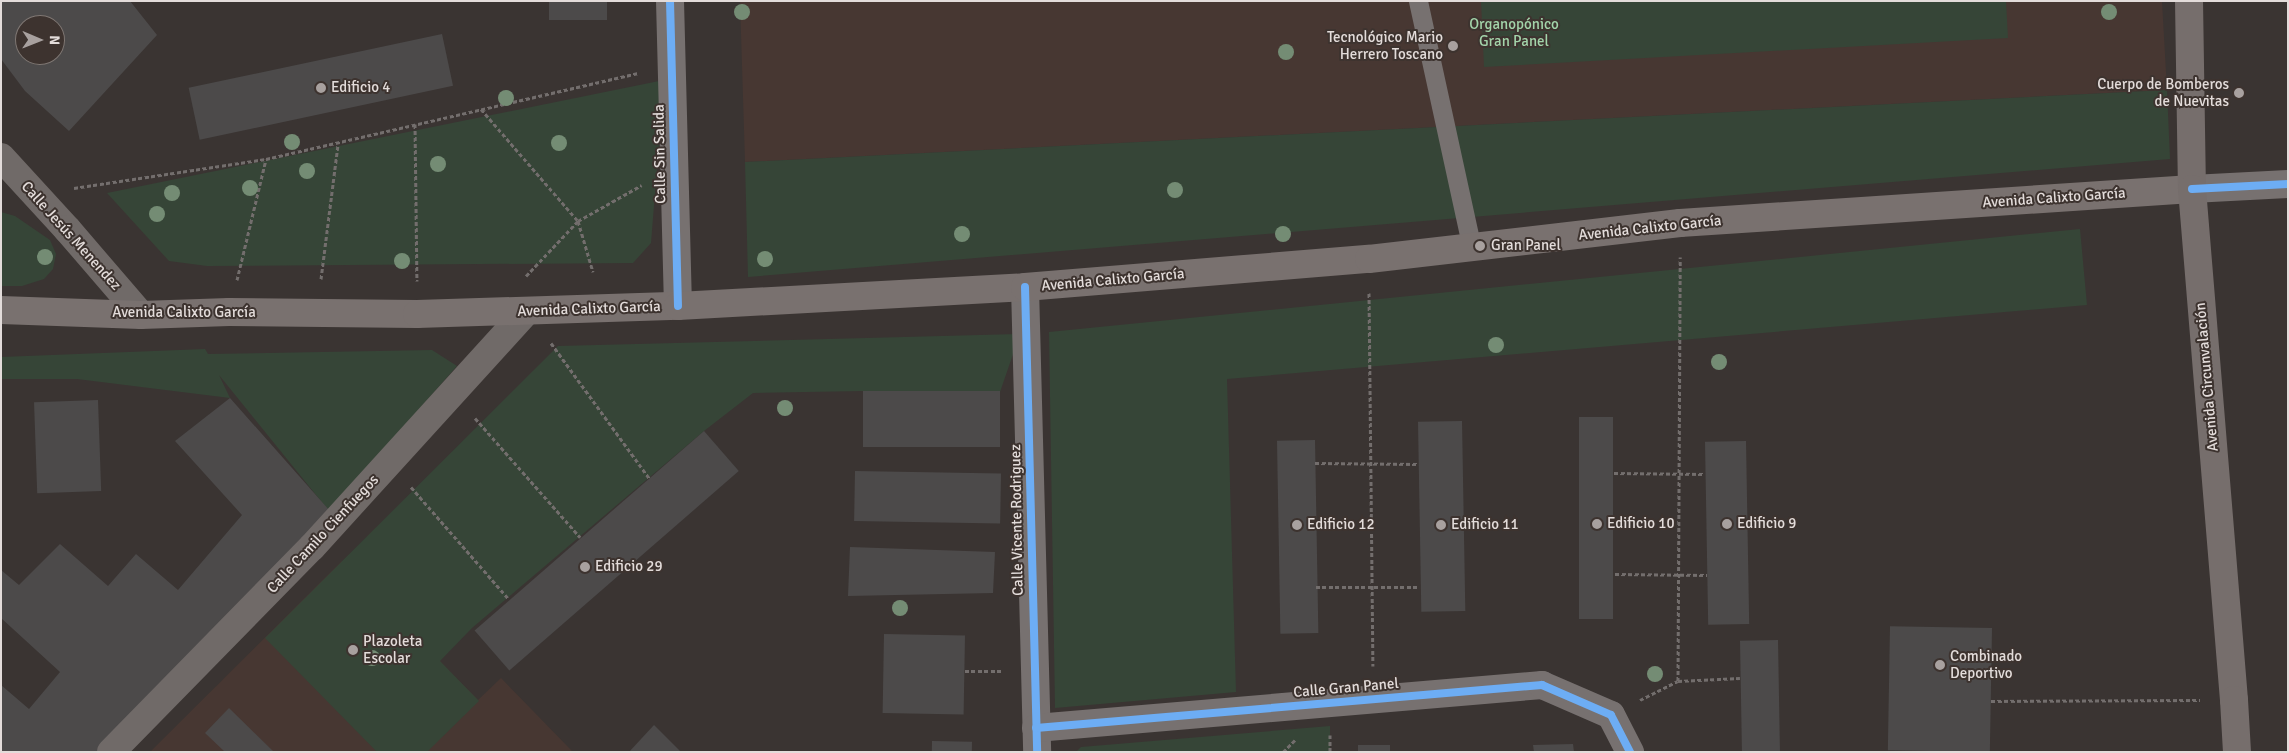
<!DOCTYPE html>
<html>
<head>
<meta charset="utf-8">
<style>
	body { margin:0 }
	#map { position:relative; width:2289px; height:753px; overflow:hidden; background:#3a3432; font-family:Signika,sans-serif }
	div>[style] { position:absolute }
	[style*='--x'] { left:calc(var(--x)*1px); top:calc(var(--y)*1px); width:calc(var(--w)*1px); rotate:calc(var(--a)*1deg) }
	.built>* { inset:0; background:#473732 }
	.green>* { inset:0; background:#364537 }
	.building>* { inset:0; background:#4c4a4a; transform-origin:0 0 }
	.path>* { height:3px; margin-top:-1.5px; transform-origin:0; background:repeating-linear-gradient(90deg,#736e6d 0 4px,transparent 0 6.5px) }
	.lane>* { height:19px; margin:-9.5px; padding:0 9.5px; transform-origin:9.5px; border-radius:9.5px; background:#777170 }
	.street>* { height:28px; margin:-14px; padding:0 14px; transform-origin:14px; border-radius:14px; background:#777170 }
	.secondary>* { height:28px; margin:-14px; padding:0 14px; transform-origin:14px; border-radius:14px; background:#706a68 }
	.primary>* { height:28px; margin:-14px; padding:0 14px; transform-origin:14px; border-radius:14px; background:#79716f }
	.highway>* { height:28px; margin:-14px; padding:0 14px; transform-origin:14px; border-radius:14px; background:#766e6c }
	.cycleway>* { height:8px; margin:-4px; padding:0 4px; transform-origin:4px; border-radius:4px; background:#6dadf4 }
	.trees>* { width:16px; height:16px; margin:-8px; border-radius:50%; background:#748c74 }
	.dots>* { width:14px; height:14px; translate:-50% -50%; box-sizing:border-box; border:2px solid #3d332f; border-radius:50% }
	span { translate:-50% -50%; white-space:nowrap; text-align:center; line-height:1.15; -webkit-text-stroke:4px #3d332f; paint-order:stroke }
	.park-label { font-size:15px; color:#a3d4aa }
	.poi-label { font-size:15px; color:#e3dcda }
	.right { translate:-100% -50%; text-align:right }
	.left { translate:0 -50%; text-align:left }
	.street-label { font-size:15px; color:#e3dcda }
	.frame { position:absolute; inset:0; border:2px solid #e3dcda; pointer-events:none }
	.north { position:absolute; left:15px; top:15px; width:50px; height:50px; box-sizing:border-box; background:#3d332f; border:1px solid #7f7773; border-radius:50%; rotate:91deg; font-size:14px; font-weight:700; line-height:20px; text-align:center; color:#e3dcda }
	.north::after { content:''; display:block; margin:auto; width:18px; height:22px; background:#a8a19f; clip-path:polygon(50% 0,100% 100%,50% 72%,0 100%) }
</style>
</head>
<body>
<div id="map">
	<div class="built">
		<div style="clip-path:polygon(740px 1px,2162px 1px,2167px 90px,745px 162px)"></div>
		<div style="clip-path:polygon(342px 561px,478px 700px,501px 678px,573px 752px,150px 752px)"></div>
	</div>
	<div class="green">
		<div style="clip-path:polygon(1481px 1px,2006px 1px,2008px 38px,1484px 67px)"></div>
		<div style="clip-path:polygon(664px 80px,651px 243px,633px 263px,207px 266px,169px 261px,107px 193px)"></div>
		<div style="clip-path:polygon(2167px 90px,2170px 159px,748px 277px,745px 162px)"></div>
		<div style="clip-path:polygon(1px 212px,15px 216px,50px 240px,56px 254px,53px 269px,44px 279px,22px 286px,1px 286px)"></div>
		<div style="clip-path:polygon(2080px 229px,2087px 305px,1227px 379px,1236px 692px,1055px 708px,1049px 332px)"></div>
		<div style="clip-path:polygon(1020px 334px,1000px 392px,863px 391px,753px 393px,704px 431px,472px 628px,440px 661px,479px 701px,427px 752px,377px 752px,265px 638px,558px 346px)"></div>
		<div style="clip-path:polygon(205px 349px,208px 354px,432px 350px,457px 366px,329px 511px,219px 375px,230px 398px,77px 379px,1px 379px,1px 357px)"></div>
		<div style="clip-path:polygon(1330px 726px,1330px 752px,1076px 752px,1081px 747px)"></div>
	</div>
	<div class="building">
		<div style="clip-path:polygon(evenodd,1px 1px,130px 1px,157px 35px,69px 131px,25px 91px,1px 59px,1px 1px,25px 25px,55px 25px,55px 55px,25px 55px,25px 25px)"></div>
		<div style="left:549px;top:1px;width:58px;height:19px"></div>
		<div style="left:442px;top:34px;width:53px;height:259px;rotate:78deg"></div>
		<div style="left:863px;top:391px;width:137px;height:56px"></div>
		<div style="clip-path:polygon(230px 398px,330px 511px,99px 752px,1px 752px,1px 685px,29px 709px,60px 672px,1px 618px,1px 570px,19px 585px,60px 544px,108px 586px,136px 554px,178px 590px,242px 515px,175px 441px)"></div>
		<div style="left:98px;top:400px;width:91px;height:64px;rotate:88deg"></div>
		<div style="left:1579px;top:417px;width:34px;height:202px"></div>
		<div style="left:1462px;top:421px;width:190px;height:44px;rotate:89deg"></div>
		<div style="left:704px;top:431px;width:53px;height:304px;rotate:49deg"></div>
		<div style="left:1315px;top:440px;width:193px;height:38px;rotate:89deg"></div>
		<div style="left:1746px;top:441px;width:183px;height:41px;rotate:89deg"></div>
		<div style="left:855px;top:471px;width:146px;height:50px;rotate:1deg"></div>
		<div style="clip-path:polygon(850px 547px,995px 552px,993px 593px,848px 596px)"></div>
		<div style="left:1992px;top:628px;width:124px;height:102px;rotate:91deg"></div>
		<div style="left:884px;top:634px;width:81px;height:79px;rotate:1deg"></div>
		<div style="left:1778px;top:640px;width:112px;height:38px;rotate:89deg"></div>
		<div style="clip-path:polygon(229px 708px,274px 752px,225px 752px,205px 733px)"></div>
		<div style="clip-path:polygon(654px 725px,681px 752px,629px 752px)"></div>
		<div style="left:932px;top:741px;width:40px;height:11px;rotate:1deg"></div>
		<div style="clip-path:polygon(1573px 744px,1574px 752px,1534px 752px,1533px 745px)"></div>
		<div style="left:1358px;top:745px;width:32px;height:7px"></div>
	</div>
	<div class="path">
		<div style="--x:481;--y:109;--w:148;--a:49.1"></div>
		<div style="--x:578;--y:221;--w:53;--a:73.6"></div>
		<div style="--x:415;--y:124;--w:157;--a:89.3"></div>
		<div style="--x:74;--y:188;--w:194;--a:-8.6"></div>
		<div style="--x:266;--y:159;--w:382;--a:-13"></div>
		<div style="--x:526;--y:276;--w:76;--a:-46.6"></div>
		<div style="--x:578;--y:221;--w:73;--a:-29.4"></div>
		<div style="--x:321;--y:279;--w:136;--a:-82.8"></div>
		<div style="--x:237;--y:280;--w:124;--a:-76.5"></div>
		<div style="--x:1369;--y:293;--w:373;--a:89.4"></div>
		<div style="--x:551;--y:343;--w:167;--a:54"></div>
		<div style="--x:475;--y:418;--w:159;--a:48.6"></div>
		<div style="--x:1315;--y:463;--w:103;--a:0.6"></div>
		<div style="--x:1614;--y:473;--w:91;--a:0.6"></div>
		<div style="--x:411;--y:487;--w:147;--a:48.9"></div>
		<div style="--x:1615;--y:574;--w:92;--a:0.6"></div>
		<div style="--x:1316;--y:587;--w:103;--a:0"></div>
		<div style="--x:965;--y:671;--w:37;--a:0"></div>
		<div style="--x:1678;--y:681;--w:424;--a:-89.7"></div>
		<div style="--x:1640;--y:700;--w:42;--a:-26.6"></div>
		<div style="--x:1678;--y:681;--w:62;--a:-2.8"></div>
		<div style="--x:1991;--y:701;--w:209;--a:-0.3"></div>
		<div style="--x:1330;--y:735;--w:17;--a:90"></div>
		<div style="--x:1283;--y:752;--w:17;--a:-45"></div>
	</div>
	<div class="lane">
		<div style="--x:1418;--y:1;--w:253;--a:77.7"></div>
	</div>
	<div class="street">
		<div style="--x:670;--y:1;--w:305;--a:88.5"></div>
		<div style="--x:2192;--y:189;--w:96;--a:-3"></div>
		<div style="--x:1025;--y:287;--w:465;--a:88.5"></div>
		<div style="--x:1036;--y:728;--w:508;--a:-4.86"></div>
		<div style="--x:1542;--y:685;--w:75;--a:23.5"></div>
		<div style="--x:1611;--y:715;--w:42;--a:62.8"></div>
	</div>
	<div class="secondary">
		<div style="--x:1;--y:157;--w:98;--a:47.5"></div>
		<div style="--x:67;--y:229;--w:113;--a:49.3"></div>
		<div style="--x:111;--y:752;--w:287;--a:-45.6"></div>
		<div style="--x:312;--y:547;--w:319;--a:-47.7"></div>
	</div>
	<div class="primary">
		<div style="--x:1;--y:310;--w:140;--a:2"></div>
		<div style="--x:141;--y:315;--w:88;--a:-2"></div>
		<div style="--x:229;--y:312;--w:188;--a:0.6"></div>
		<div style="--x:417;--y:314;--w:261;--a:-1.8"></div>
		<div style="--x:678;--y:306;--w:348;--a:-3.1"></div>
		<div style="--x:1025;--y:287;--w:345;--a:-4.7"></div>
		<div style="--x:1369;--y:259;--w:313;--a:-6.6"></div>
		<div style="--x:1680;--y:223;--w:513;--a:-3.8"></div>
	</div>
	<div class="highway">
		<div style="--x:2189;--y:1;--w:188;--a:89.1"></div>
		<div style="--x:2192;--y:189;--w:513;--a:85.3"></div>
		<div style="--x:2234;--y:700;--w:52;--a:86.7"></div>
	</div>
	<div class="cycleway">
		<div style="--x:670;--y:1;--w:305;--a:88.5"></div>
		<div style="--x:2192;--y:189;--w:96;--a:-3"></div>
		<div style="--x:1025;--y:287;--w:465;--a:88.5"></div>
		<div style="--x:1036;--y:728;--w:508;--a:-4.86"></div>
		<div style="--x:1542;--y:685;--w:75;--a:23.5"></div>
		<div style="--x:1611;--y:715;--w:42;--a:62.8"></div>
	</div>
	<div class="trees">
		<div style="left:742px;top:12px"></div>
		<div style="left:2109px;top:12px"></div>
		<div style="left:1286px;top:52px"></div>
		<div style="left:506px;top:98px"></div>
		<div style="left:292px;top:142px"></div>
		<div style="left:559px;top:143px"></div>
		<div style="left:438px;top:164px"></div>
		<div style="left:307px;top:171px"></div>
		<div style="left:250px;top:188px"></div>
		<div style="left:1175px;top:190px"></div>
		<div style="left:172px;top:193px"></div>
		<div style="left:157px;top:214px"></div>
		<div style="left:962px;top:234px"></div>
		<div style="left:1283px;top:234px"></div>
		<div style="left:45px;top:257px"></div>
		<div style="left:765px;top:259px"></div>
		<div style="left:402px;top:261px"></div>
		<div style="left:1496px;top:345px"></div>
		<div style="left:1719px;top:362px"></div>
		<div style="left:785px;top:408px"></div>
		<div style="left:900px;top:608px"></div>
		<div style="left:372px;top:658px"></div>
		<div style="left:1655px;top:674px"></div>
	</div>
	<div class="dots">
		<div style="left:1453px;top:46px;background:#a8a19f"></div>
		<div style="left:321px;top:88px;background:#a8a19f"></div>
		<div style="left:2239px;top:93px;background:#a8a19f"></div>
		<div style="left:1480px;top:246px;background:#a8a19f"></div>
		<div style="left:1597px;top:524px;background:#a8a19f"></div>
		<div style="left:1727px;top:524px;background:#a8a19f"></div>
		<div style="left:1297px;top:525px;background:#a8a19f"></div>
		<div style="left:1441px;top:525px;background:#a8a19f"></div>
		<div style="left:585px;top:567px;background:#a8a19f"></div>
		<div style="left:353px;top:650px;background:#a8a19f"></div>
		<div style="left:1940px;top:665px;background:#a8a19f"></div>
	</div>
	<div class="park-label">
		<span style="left:1514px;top:33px">Organopónico<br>Gran Panel</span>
	</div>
	<div class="poi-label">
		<span class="right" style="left:1443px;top:46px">Tecnológico Mario<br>Herrero Toscano</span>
		<span class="right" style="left:2229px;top:93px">Cuerpo de Bomberos<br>de Nuevitas</span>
		<span class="left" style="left:331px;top:88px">Edificio 4</span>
		<span class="left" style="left:1491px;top:246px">Gran Panel</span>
		<span class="left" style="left:1607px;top:524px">Edificio 10</span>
		<span class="left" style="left:1737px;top:524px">Edificio 9</span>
		<span class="left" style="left:1307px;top:525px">Edificio 12</span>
		<span class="left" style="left:1451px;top:525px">Edificio 11</span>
		<span class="left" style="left:595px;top:567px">Edificio 29</span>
		<span class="left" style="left:363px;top:650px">Plazoleta<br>Escolar</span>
		<span class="left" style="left:1950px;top:665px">Combinado<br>Deportivo</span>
	</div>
	<div class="street-label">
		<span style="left:660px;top:154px;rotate:-91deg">Calle Sin Salida</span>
		<span style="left:2054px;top:198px;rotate:-4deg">Avenida Calixto García</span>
		<span style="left:1650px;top:228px;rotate:-6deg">Avenida Calixto García</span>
		<span style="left:71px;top:236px;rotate:48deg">Calle Jesús Menendez</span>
		<span style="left:1113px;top:280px;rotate:-5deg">Avenida Calixto García</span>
		<span style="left:589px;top:309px;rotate:-2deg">Avenida Calixto García</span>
		<span style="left:184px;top:313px">Avenida Calixto García</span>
		<span style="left:2207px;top:377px;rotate:-95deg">Avenida Circunvalación</span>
		<span style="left:1017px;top:520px;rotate:-91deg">Calle Vicente Rodriguez</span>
		<span style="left:323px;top:534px;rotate:-47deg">Calle Camilo Cienfuegos</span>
		<span style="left:1346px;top:688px;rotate:-5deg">Calle Gran Panel</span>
	</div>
	<div class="frame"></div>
	<div class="north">N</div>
</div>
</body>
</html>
